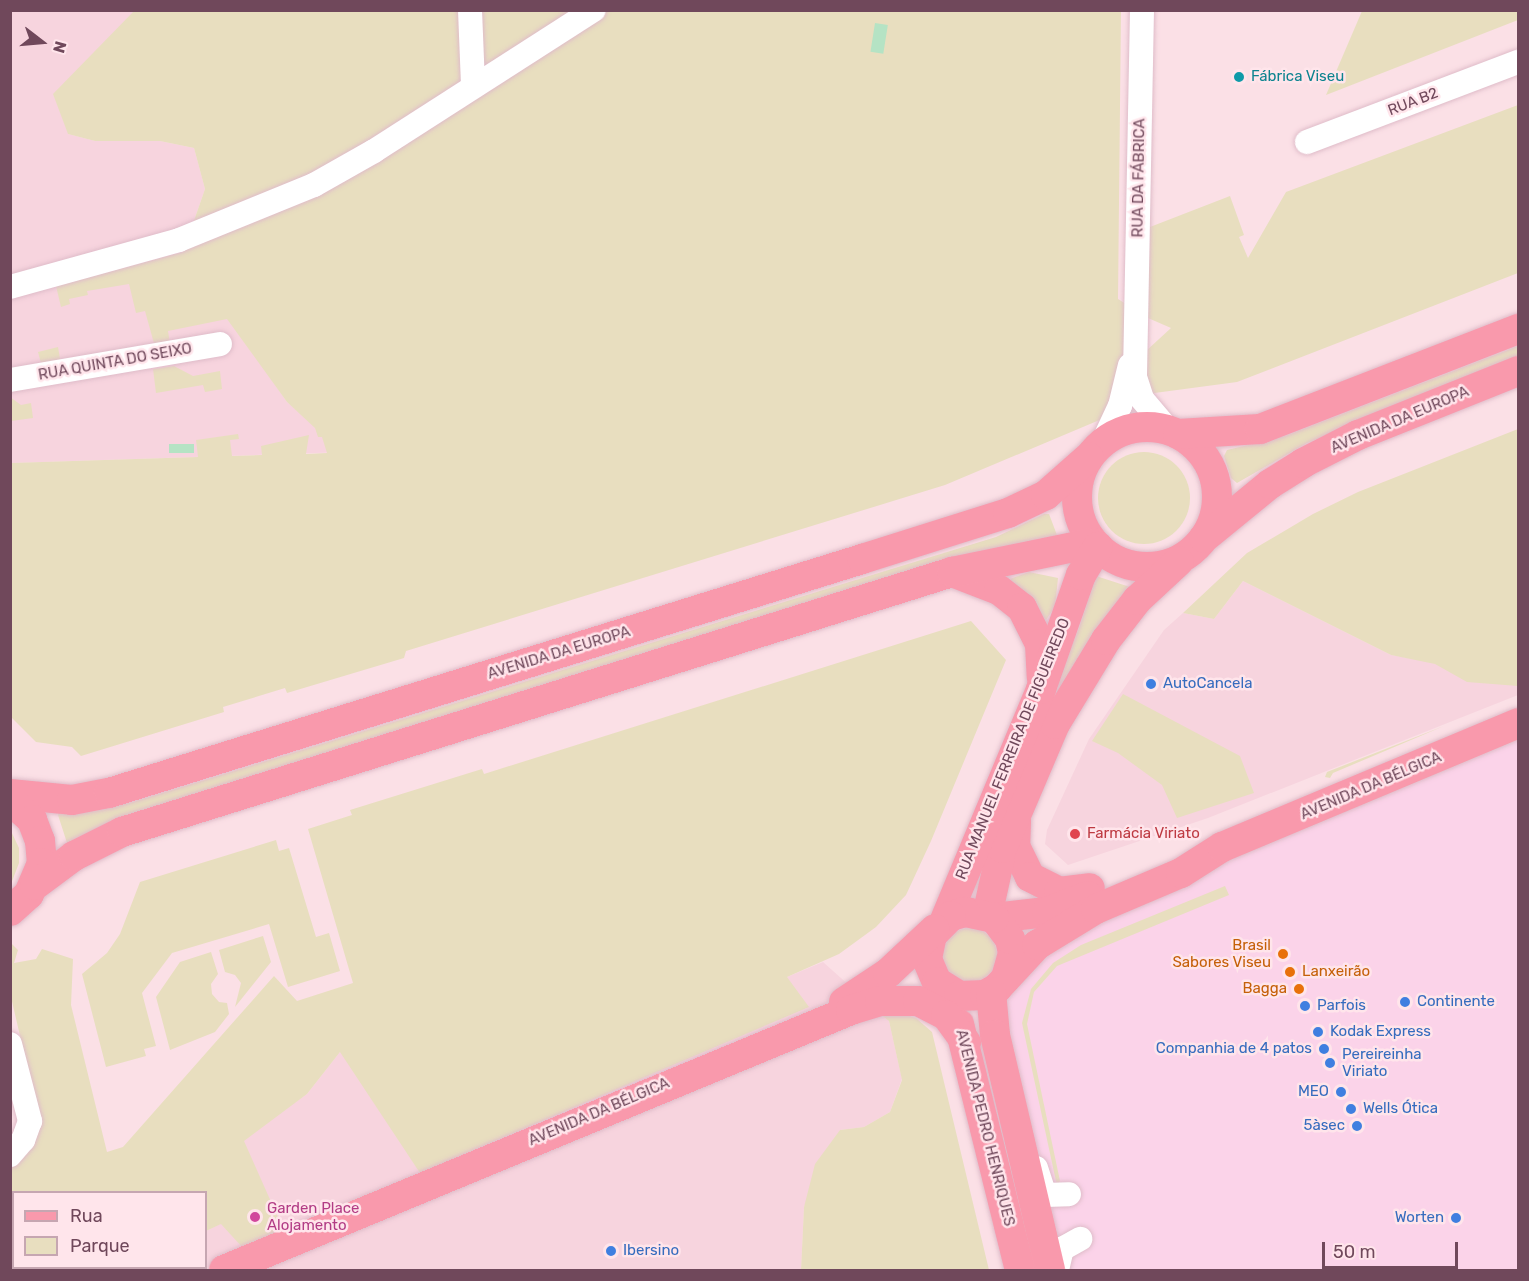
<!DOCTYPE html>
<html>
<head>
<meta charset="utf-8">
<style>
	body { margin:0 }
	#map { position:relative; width:1529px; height:1281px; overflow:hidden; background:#fbe0e6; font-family:Rubik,sans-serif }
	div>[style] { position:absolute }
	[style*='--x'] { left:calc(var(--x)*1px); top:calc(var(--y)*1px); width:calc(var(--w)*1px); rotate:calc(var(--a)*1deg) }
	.residential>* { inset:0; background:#f7d4de }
	.commercial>* { inset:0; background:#fbd3e9 }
	.green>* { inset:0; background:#e8debf }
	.round { border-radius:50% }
	.water>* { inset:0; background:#b5e3c4; transform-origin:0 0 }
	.roads { filter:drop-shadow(0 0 2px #dfbcc9) drop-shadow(0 0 2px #dfbcc9) }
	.minor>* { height:24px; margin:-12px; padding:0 12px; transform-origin:12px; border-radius:12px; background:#fff }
	.major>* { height:30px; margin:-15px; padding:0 15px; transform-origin:15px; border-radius:15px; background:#f999ac }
	.major>.ring { margin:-15px; padding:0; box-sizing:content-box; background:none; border:30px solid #f999ac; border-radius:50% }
	.dots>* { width:16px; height:16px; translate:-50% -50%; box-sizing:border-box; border:3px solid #ffe5eb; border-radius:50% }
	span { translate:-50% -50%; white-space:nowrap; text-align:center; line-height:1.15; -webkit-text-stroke:5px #ffe5eb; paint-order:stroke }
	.culture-label { font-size:15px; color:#0d838f }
	.left { translate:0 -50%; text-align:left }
	.street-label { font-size:15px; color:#70485b }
	.shop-label { font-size:15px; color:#366cbe }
	.right { translate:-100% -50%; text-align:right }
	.health-label { font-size:15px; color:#be3a42 }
	.food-label { font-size:15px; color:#c56008 }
	.hotel-label { font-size:15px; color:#b23c85 }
	.frame { position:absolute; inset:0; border:12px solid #70485b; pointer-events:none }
	.legend { position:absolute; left:12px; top:1191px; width:195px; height:78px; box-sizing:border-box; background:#ffe5eb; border:2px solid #c6a6b1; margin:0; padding:8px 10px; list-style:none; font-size:18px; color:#70485b }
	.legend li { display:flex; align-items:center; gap:12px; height:30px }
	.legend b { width:30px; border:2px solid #c6a6b1 }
	.north { position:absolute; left:12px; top:12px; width:60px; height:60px; -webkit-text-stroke:4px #ffe5eb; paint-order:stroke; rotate:106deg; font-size:16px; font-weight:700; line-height:24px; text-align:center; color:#70485b }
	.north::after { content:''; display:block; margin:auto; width:21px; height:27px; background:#70485b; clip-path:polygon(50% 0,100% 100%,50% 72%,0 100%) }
	.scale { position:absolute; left:1322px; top:1242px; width:136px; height:27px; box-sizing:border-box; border:3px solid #70485b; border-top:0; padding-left:8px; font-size:18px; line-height:21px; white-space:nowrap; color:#70485b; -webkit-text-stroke:4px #ffe5eb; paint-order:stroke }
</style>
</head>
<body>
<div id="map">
	<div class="residential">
		<div style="clip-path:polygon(10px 11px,134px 11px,68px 134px,95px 141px,160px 141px,194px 148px,205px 189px,183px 252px,287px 402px,345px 452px,11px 463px)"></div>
		<div style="clip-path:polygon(1243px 581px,1391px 655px,1518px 676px,1518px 695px,1208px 818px,1068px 865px,1045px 844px,1047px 830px,1089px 739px,1164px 630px,1183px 613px,1214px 619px)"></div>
		<div style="clip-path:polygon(823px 962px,889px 1021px,902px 1079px,890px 1112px,864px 1127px,840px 1130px,804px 1207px,801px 1270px,159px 1270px,157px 1268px,206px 1268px,206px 1231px,220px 1224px,206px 1192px,180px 1184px,307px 1094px,340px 1052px,787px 977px)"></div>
	</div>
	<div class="commercial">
		<div style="clip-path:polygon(1518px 740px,1518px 1270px,1053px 1270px,1004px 1036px,1008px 992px,1041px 949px,1097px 914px)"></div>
	</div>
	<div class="green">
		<div style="clip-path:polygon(134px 11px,1121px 11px,1118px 299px,1126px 304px,1122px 386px,1109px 416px,945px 485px,406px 651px,404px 658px,287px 693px,285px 688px,223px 707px,224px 712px,81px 756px,72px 747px,36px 742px,11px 717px,11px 463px,198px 457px,196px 440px,238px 434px,239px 439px,230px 440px,232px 456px,262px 455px,261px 446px,309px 435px,306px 454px,327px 453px,322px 437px,318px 437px,315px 428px,287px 402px,227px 319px,168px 331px,170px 344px,155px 347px,145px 311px,136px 313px,129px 284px,87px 291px,88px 295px,69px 299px,70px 304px,61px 307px,56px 286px,183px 252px,205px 189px,194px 148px,160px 141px,95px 141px,68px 134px,53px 94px)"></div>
		<div style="clip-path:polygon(1362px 11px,1518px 11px,1518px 20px,1326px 95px)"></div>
		<div style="clip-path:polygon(1518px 105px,1518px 273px,1237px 382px,1147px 394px,1146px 351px,1171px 328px,1148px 318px,1150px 227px,1230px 196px,1244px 235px,1239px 237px,1248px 258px,1286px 192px)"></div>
		<div style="clip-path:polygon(1518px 346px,1518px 359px,1307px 443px,1237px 483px,1231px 478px,1224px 456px,1227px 450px,1285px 436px)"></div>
		<div style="clip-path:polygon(58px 347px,61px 364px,42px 367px,38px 352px)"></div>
		<div style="clip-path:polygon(174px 366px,193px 376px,220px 371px,222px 389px,205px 392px,203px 385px,156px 393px,153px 369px)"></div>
		<div style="clip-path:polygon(10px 397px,21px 405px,31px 403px,33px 418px,11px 421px)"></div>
		<div style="clip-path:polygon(1518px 429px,1518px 686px,1467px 682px,1435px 664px,1391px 655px,1243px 581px,1214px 619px,1183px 613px,1247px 553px,1313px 514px,1358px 492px)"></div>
		<div class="round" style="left:1098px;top:452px;width:92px;height:92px"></div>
		<div style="clip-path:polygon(1044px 514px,1049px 514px,1060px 543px,68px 846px,58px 815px,58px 811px,100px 810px,133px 802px,996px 537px)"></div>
		<div style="clip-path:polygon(1029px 572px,1058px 578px,1055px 607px,1046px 620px,1011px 583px,1010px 579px)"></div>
		<div style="clip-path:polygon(1096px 576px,1130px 587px,978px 889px,974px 887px,1079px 628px)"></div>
		<div style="clip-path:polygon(971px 621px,1006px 660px,931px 841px,906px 895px,876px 927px,839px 954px,787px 977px,809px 1007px,420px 1173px,340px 1052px,307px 1094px,244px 1141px,284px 1231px,242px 1247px,221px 1224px,206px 1231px,206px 1192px,14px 1192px,14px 1268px,159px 1270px,11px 1270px,10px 1170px,27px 1151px,40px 1122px,11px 997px,11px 943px,18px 950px,14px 963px,36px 959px,42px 949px,73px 959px,71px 1005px,107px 1152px,123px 1147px,274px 976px,297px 1001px,353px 983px,308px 829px,352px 815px,350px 810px,482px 769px,484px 774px)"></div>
		<div style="clip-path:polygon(1123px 694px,1240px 756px,1254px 793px,1177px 818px,1162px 785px,1118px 753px,1092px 741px)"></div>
		<div style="clip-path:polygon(1444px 726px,1333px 773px,1330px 778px,1325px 777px,1327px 772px)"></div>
		<div style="clip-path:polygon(11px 831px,19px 848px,19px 863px,11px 884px)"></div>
		<div style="clip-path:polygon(276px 840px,279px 851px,289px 848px,316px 937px,329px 933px,340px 971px,288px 987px,269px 924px,172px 953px,142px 993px,156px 1046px,144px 1049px,146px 1056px,106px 1067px,82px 974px,107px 953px,120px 934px,140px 882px)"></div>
		<div style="clip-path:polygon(1225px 886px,1229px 895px,1057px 966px,1034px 992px,1027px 1024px,1060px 1181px,1057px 1186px,1022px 1023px,1031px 989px,1053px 963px,1081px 945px)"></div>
		<div class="round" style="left:943px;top:928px;width:54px;height:54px"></div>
		<div style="clip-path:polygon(263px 936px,271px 962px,235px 1007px,241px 983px,235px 975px,225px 972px,219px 950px)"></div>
		<div style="clip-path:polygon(211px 952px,218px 974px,211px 984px,212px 994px,219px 1002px,227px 1003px,229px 1014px,215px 1032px,170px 1050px,156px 997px,180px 962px)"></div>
		<div style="clip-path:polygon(888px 1010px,916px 1018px,932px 1032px,989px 1270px,801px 1270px,804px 1207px,815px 1164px,840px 1130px,864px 1127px,890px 1112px,902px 1080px,889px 1021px,876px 1011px)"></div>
	</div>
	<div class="water">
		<div style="left:875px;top:23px;width:13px;height:29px;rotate:9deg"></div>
		<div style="left:169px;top:444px;width:25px;height:9px"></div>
	</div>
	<div class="roads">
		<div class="minor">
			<div style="--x:470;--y:10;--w:75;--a:87.7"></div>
			<div style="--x:1142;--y:10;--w:367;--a:91.1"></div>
			<div style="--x:1135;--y:377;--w:23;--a:72"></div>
			<div style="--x:1142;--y:399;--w:42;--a:49.8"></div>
			<div style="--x:1307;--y:142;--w:226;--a:-20.8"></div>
			<div style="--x:10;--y:287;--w:175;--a:-15.5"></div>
			<div style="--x:179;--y:240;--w:146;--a:-22.2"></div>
			<div style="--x:314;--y:185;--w:69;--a:-29.5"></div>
			<div style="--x:374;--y:151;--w:261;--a:-32.7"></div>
			<div style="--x:10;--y:380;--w:213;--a:-9.7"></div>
			<div style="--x:1103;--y:442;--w:40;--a:-65"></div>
			<div style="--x:1120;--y:406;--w:42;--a:-76.3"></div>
			<div style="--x:10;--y:1044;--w:80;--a:75.4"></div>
			<div style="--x:30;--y:1121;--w:20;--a:110"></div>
			<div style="--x:23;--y:1140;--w:20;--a:131"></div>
			<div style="--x:1036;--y:1168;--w:28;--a:72"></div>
			<div style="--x:1045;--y:1195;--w:24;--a:-2"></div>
			<div style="--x:1057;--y:1270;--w:22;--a:-77"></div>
			<div style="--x:1062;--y:1249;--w:21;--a:-29"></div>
		</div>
		<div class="major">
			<div class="ring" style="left:1077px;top:427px;width:110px;height:110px"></div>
			<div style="--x:1178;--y:434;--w:82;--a:-3.5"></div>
			<div style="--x:1260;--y:429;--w:277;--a:-21.2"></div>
			<div style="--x:1204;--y:538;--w:85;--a:-39.3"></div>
			<div style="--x:1270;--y:484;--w:39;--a:-32"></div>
			<div style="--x:1303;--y:463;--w:62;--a:-27"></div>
			<div style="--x:1358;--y:435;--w:172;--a:-21.8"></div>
			<div style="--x:952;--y:572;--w:50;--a:21"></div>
			<div style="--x:999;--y:590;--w:29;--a:38"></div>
			<div style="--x:1022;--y:608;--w:40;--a:63.4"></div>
			<div style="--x:1040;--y:644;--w:33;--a:87"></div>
			<div style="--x:10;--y:794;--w:62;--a:5.5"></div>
			<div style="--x:72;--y:800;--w:38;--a:-11"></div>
			<div style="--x:109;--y:793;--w:789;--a:-17.26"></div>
			<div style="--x:862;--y:559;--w:153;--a:-17.5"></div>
			<div style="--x:1008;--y:513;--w:42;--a:-25.3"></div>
			<div style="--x:1046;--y:495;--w:57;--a:-41.5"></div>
			<div style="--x:10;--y:800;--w:30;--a:42"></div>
			<div style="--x:32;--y:820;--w:22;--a:69"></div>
			<div style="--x:40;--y:841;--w:22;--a:85"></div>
			<div style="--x:42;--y:863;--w:34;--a:113"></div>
			<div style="--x:29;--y:894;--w:25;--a:138"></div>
			<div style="--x:1016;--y:822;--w:24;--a:92"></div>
			<div style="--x:1015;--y:846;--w:34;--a:64"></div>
			<div style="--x:1030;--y:877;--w:33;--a:27"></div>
			<div style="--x:1059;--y:892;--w:31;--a:-7"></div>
			<div style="--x:35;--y:885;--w:49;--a:-36.6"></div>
			<div style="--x:74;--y:856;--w:54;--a:-26.6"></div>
			<div style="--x:122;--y:832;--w:870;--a:-17.39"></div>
			<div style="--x:952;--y:572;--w:144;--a:-11.6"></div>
			<div style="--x:987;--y:916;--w:70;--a:-77.6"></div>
			<div style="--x:1002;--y:848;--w:135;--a:-66.9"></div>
			<div style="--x:1055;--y:724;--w:98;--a:-58.7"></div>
			<div style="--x:1106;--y:640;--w:51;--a:-52.2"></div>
			<div style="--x:1137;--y:600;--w:57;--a:-42.9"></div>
			<div style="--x:994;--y:918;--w:53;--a:-6.5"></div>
			<div style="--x:1047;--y:912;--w:44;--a:-21.3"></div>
			<div style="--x:945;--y:920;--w:250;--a:-67.4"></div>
			<div style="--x:1041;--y:689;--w:121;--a:-70.7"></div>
			<div style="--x:1081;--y:575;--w:33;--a:-59"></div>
			<div style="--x:1006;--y:978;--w:26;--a:-74"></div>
			<div style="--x:1013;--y:953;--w:14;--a:-102"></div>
			<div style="--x:1010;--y:939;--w:26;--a:-127"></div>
			<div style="--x:994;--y:918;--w:30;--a:-168"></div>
			<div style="--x:965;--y:912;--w:15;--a:164"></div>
			<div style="--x:951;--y:916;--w:27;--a:135"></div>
			<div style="--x:932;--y:935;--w:25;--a:102"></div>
			<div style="--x:927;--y:959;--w:25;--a:67"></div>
			<div style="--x:937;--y:982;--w:26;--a:32"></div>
			<div style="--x:959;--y:996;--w:26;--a:-2"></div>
			<div style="--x:985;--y:995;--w:14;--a:-30"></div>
			<div style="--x:997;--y:988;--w:59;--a:-47.1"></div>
			<div style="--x:1037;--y:945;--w:69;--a:-31.4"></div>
			<div style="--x:1096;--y:909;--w:92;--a:-23"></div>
			<div style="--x:1181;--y:873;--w:49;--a:-32.4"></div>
			<div style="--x:1222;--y:847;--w:321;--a:-22.7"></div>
			<div style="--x:991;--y:992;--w:43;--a:84.7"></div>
			<div style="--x:995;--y:1035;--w:241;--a:76.8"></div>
			<div style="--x:844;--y:1002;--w:53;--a:-33.4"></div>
			<div style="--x:888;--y:973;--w:64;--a:-43.1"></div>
			<div style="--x:959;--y:1024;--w:253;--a:76.1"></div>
			<div style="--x:224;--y:1270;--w:679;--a:-22.52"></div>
			<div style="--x:851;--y:1010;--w:30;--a:-17"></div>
			<div style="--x:880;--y:1001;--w:38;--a:0"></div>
			<div style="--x:918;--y:1001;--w:31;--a:27"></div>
			<div style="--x:946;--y:1015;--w:34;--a:54"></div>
		</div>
	</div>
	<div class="dots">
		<div style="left:1239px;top:77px;background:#0f9aa8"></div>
		<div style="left:1151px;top:684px;background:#3f7fe0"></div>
		<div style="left:1075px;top:834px;background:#e0444e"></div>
		<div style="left:1283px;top:954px;background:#e8710a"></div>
		<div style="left:1290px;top:972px;background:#e8710a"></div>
		<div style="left:1299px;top:989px;background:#e8710a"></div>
		<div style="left:1405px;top:1002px;background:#3f7fe0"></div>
		<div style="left:1305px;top:1006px;background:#3f7fe0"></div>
		<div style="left:1318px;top:1032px;background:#3f7fe0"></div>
		<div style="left:1324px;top:1049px;background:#3f7fe0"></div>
		<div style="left:1330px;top:1063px;background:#3f7fe0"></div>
		<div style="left:1341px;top:1092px;background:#3f7fe0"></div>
		<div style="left:1351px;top:1109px;background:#3f7fe0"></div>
		<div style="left:1357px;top:1126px;background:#3f7fe0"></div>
		<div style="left:255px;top:1217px;background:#d1479c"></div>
		<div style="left:1456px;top:1218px;background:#3f7fe0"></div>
		<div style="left:611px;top:1251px;background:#3f7fe0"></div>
	</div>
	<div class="culture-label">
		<span class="left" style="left:1251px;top:77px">Fábrica Viseu</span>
	</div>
	<div class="street-label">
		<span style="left:1413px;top:102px;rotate:-21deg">RUA B2</span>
		<span style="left:1139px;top:178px;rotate:-89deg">RUA DA FÁBRICA</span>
		<span style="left:115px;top:362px;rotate:-10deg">RUA QUINTA DO SEIXO</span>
		<span style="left:1400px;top:420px;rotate:-23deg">AVENIDA DA EUROPA</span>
		<span style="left:559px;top:653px;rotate:-17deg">AVENIDA DA EUROPA</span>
		<span style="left:1013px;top:749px;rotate:-68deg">RUA MANUEL FERREIRA DE FIGUEIREDO</span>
		<span style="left:1371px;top:786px;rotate:-23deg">AVENIDA DA BÉLGICA</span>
		<span style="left:599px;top:1112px;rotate:-23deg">AVENIDA DA BÉLGICA</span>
		<span style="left:985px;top:1128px;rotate:76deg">AVENIDA PEDRO HENRIQUES</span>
	</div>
	<div class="shop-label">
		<span class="left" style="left:1163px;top:684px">AutoCancela</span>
		<span class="left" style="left:1417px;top:1002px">Continente</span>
		<span class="left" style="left:1317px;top:1006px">Parfois</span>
		<span class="left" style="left:1330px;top:1032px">Kodak Express</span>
		<span class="right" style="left:1312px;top:1049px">Companhia de 4 patos</span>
		<span class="left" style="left:1342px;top:1063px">Pereireinha<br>Viriato</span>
		<span class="right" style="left:1329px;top:1092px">MEO</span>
		<span class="left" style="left:1363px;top:1109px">Wells Ótica</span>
		<span class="right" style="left:1345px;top:1126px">5àsec</span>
		<span class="right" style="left:1444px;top:1218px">Worten</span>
		<span class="left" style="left:623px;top:1251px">Ibersino</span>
	</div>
	<div class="health-label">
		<span class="left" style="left:1087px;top:834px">Farmácia Viriato</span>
	</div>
	<div class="food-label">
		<span class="right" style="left:1271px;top:954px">Brasil<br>Sabores Viseu</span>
		<span class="left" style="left:1302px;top:972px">Lanxeirão</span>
		<span class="right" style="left:1287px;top:989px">Bagga</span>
	</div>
	<div class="hotel-label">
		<span class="left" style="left:267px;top:1217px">Garden Place<br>Alojamento</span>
	</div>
	<div class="frame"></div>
	<ul class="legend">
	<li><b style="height:8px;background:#f999ac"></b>Rua</li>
	<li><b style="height:16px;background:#e8debf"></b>Parque</li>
	</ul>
	<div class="north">N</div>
	<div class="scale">50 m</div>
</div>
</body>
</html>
